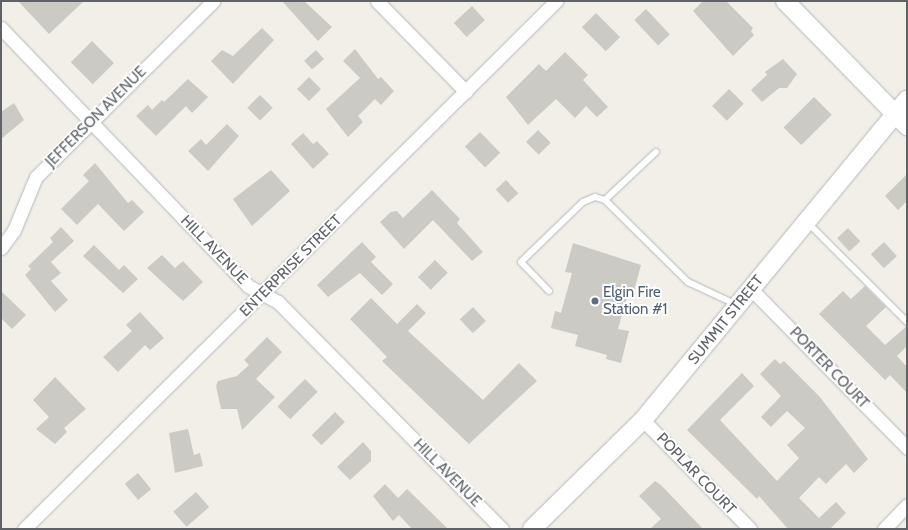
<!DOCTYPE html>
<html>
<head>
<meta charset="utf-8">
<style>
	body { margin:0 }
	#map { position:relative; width:908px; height:530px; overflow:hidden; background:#f1efe8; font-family:Cabin,sans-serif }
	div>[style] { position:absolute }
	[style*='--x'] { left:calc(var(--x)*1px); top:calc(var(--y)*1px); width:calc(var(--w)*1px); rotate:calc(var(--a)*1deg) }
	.building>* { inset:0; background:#cccac5; transform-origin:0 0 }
	.roads { filter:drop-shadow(0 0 1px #b5b8bc) drop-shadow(0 0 1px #b5b8bc) }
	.lane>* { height:6px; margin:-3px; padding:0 3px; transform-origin:3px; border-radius:3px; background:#fff }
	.street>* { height:13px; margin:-6.5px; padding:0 6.5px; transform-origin:6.5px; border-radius:6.5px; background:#fff }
	.secondary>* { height:18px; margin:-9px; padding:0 9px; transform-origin:9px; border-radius:9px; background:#fff }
	.dots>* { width:11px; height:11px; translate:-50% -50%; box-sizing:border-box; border:2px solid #fff; border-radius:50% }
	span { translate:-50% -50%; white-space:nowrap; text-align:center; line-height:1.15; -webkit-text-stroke:4px #fff; paint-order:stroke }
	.street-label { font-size:15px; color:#5f6368 }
	.service-label { font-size:15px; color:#4e5e75 }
	.left { translate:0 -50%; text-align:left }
	.frame { position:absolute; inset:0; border:2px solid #5f6368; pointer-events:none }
</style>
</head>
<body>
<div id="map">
	<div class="building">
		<div style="clip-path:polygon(18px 1px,84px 1px,49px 34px)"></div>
		<div style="clip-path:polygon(282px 1px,304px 1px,332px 27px,318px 41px)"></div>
		<div style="clip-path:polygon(703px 1px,726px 1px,753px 28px,751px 31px,754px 35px,733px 56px,693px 11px)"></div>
		<div style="left:472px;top:6px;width:19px;height:25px;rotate:47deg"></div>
		<div style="left:646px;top:9px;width:35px;height:16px;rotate:47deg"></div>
		<div style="left:596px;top:13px;width:34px;height:20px;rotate:45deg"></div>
		<div style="clip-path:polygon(262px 28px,274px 40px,233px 84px,211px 61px,222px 50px,233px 56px)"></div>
		<div style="left:92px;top:41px;width:31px;height:30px;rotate:45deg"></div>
		<div style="clip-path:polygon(355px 49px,378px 79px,381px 77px,394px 91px,381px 105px,375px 99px,358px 116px,363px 122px,348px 137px,326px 109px,360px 78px,343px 61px)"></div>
		<div style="left:316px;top:50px;width:12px;height:16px;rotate:48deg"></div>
		<div style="clip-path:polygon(565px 52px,588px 75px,583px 80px,608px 107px,597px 117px,586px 106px,575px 118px,556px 99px,528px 125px,506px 97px,539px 64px,546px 71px)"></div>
		<div style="clip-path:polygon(783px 59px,797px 74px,787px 88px,779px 88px,762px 102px,751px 90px,767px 75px,765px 72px)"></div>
		<div style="left:309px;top:77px;width:17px;height:17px;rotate:45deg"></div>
		<div style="clip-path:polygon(188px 79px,208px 97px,192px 113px,186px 106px,156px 136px,136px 116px,148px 105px,152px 110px,162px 100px,164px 102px)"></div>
		<div style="left:729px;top:89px;width:21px;height:24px;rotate:45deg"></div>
		<div style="left:260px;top:95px;width:18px;height:18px;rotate:45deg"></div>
		<div style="left:814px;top:97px;width:25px;height:43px;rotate:45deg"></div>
		<div style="clip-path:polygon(14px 103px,24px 120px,1px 139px,1px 112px)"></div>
		<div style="clip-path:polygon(227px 124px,239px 136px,208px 171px,188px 151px,201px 139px,206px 145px)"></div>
		<div style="left:538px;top:130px;width:18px;height:17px;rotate:45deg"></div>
		<div style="left:480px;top:132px;width:29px;height:21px;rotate:46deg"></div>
		<div style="clip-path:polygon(303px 133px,313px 144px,317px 141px,329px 154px,313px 169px,291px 144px)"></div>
		<div style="clip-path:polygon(95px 163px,128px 203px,132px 200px,144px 212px,124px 231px,98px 204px,77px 225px,61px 209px,89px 181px,83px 175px)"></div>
		<div style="clip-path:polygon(271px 170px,290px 191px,252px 226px,233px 199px)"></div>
		<div style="clip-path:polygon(907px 174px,907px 201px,898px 210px,885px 196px)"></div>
		<div style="left:506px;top:180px;width:18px;height:14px;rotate:47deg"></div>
		<div style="clip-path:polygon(432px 190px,460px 219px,457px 223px,483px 252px,472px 261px,433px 220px,404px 249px,380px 222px,391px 212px,397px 211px,403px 218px)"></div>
		<div style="clip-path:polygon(61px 227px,74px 241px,51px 262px,61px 273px,51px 281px,68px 300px,55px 312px,25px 275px,31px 269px,28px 266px,53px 242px,50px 238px)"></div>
		<div style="left:848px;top:228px;width:18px;height:15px;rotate:47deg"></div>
		<div style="clip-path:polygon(362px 242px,376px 257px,371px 262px,393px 284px,382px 295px,360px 273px,328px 297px,317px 285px)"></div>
		<div style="left:884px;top:242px;width:19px;height:18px;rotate:47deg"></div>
		<div style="clip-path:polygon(573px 243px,641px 265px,634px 291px,629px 290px,618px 329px,629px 331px,621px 363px,606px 359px,607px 355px,575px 346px,578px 335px,551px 328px,555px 311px,561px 313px,572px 273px,565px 272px)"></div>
		<div style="clip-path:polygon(94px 245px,119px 270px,124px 265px,138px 279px,123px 293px,83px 256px)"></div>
		<div style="clip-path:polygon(162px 255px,175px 268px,183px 261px,203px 282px,183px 301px,147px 268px)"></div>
		<div style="left:435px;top:260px;width:18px;height:24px;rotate:45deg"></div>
		<div style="clip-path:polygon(865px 286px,886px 307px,866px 326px,885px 345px,907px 326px,907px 346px,897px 356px,907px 367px,907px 393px,890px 375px,885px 380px,819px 314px,843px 291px,851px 299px)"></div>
		<div style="clip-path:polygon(1px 291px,26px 315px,12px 329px,1px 318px)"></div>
		<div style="clip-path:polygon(371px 298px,397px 324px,417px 304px,426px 313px,408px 331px,483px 400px,519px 363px,537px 381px,469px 444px,382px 361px,387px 357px,350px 319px)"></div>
		<div style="left:473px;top:307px;width:19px;height:18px;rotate:47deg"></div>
		<div style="clip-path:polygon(140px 312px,164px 338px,150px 350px,145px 345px,118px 372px,103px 357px,132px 331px,126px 325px)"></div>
		<div style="clip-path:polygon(267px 337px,282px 352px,256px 379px,275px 397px,242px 430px,237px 409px,221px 409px,216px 386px,218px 381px,237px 376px,249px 365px,244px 360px)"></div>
		<div style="clip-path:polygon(775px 359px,780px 364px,784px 361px,819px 396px,868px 459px,854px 473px,846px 464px,826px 484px,819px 477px,799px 498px,819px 518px,836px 502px,846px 513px,830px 529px,788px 529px,759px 496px,757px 499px,687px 430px,742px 373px,754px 386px,720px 420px,777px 481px,799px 458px,787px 445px,805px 428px,787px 411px,771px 427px,761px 417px,781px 396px,760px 374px)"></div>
		<div style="clip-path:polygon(55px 377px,86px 409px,64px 428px,67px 432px,55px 444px,36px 429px,49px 417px,33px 400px)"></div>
		<div style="left:305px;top:379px;width:18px;height:39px;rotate:45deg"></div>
		<div style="left:335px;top:412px;width:14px;height:33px;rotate:45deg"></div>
		<div style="clip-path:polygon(188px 429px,194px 455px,200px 453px,203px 466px,175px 473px,169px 433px)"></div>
		<div style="clip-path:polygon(363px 442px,371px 451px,371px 461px,350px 480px,337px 467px)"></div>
		<div style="left:138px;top:473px;width:21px;height:17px;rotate:51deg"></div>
		<div style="clip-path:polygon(655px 481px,661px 485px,703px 529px,650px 529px,661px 519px,639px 496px)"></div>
		<div style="clip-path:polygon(385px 484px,398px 498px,407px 489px,448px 529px,412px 529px,399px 515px,393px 521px,373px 496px)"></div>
		<div style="left:196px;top:492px;width:20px;height:30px;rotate:49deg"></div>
	</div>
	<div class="roads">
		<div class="lane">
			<div style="--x:605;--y:200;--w:70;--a:-43.3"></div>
			<div style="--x:808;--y:223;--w:140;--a:45"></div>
			<div style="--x:549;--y:291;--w:40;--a:-134"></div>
			<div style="--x:521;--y:262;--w:86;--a:-44.1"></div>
			<div style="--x:583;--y:202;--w:13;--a:-23"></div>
			<div style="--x:595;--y:197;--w:10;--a:17"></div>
			<div style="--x:605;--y:200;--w:117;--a:44.7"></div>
			<div style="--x:688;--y:282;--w:54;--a:25.1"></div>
		</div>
		<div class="street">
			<div style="--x:377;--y:1;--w:127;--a:45.6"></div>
			<div style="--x:1;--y:28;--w:357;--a:46.2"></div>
			<div style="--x:248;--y:286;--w:34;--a:28"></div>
			<div style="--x:278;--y:302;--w:319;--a:45.4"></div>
			<div style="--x:1;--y:248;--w:22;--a:-54"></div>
			<div style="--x:14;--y:230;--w:57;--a:-67.5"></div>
			<div style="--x:36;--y:177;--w:250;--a:-44.8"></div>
			<div style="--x:751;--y:289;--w:223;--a:45.5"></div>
			<div style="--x:643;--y:420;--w:153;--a:45.5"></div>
			<div style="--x:24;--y:529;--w:750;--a:-44.78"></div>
			<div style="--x:884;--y:529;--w:33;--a:-46"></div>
		</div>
		<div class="secondary">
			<div style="--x:785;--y:1;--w:175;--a:45.7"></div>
			<div style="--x:532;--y:529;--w:156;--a:-44.5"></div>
			<div style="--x:643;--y:420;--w:415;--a:-50.5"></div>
		</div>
	</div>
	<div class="dots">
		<div style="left:595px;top:301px;background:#5c6f8a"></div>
	</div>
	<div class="street-label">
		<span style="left:96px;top:117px;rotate:-45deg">JEFFERSON AVENUE</span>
		<span style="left:214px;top:250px;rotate:46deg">HILL AVENUE</span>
		<span style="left:291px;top:266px;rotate:-45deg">ENTERPRISE STREET</span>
		<span style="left:726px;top:320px;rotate:-51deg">SUMMIT STREET</span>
		<span style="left:829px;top:368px;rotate:46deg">PORTER COURT</span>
		<span style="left:447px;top:473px;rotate:45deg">HILL AVENUE</span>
		<span style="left:696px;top:474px;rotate:46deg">POPLAR COURT</span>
	</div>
	<div class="service-label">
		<span class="left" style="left:603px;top:301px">Elgin Fire<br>Station #1</span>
	</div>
	<div class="frame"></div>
</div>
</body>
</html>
